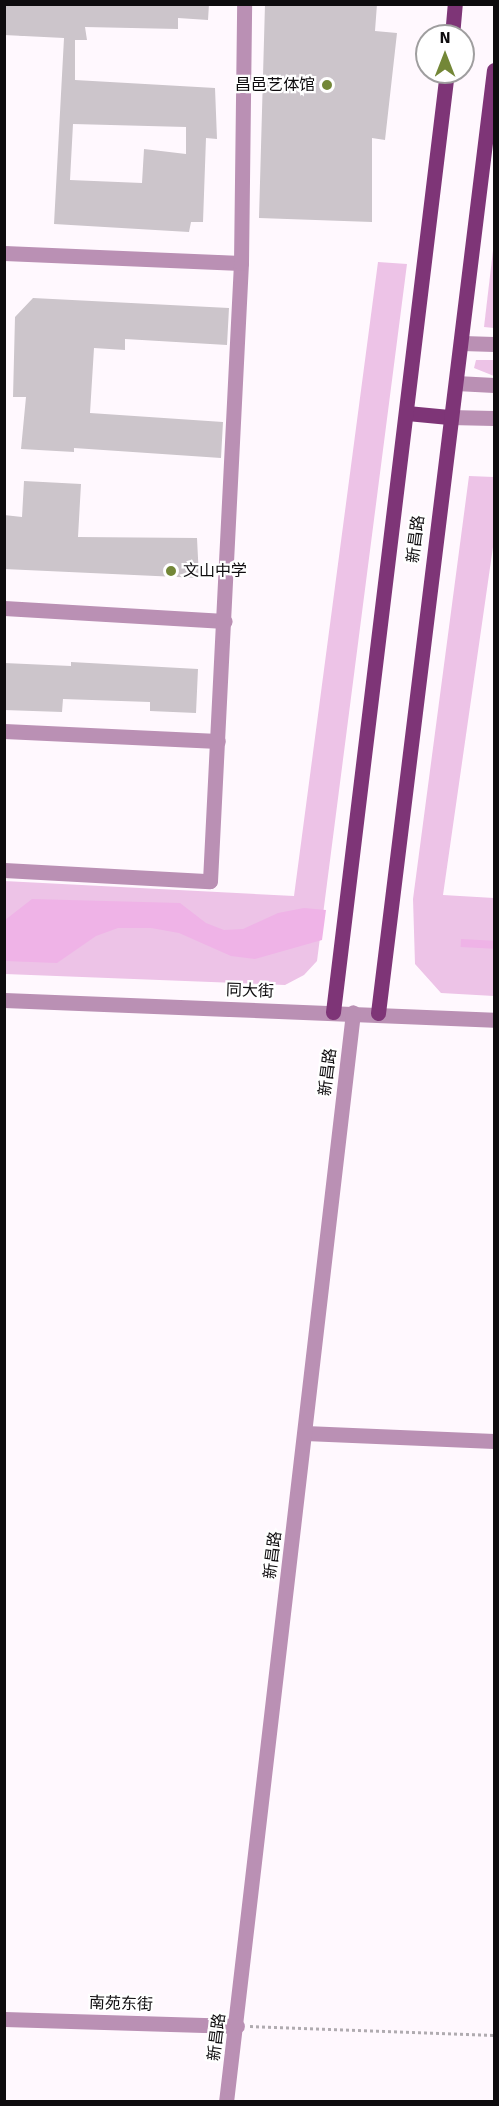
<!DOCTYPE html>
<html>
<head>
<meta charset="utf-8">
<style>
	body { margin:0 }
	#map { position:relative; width:499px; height:2106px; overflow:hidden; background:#fff8fe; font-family:Signika,"Noto Sans SC",sans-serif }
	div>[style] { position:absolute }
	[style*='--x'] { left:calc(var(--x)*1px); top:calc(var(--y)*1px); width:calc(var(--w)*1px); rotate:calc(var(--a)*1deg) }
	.green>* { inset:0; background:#edc3e7 }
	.water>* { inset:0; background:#efb3e7; transform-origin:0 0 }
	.building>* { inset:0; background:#ccc5cb }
	.path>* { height:3px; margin-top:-1.5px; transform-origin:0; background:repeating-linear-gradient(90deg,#b0abb0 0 3px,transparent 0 6px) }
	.minor>* { height:15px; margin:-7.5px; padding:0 7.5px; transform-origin:7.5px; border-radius:7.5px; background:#ba90b4 }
	.major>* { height:15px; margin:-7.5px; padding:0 7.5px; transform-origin:7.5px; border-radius:7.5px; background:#7e3577 }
	.dots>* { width:16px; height:16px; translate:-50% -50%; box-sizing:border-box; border:3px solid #fff; border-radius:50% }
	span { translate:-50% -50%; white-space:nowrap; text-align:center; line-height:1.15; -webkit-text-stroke:4.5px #fff; paint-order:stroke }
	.poi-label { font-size:16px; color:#0e0c0e }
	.right { translate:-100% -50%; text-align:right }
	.left { translate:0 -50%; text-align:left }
	.street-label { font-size:16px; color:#0e0c0e }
	.frame { position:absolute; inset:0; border:6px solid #0e0c0e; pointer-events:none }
	.north { position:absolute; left:415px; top:24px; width:60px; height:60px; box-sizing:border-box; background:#fff; border:2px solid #9f9e9f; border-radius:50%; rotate:0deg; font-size:16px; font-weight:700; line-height:24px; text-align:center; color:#0e0c0e }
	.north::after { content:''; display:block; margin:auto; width:21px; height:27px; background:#738737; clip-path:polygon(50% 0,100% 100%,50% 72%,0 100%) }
</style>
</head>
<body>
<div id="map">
	<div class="green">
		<div style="clip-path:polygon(494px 242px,494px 328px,484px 327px)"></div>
		<div style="clip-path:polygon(378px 262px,407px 264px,317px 961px,304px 975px,285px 985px,5px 974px,4px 881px,294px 896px)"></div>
		<div style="clip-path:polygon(476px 360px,494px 360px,494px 376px,474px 368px)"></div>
		<div style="clip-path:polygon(469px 476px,494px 477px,494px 540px,443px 895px,494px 898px,494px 996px,441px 993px,415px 964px,413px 899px)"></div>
	</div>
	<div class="water">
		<div style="clip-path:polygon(32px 899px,180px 903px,206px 923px,224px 930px,243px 929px,278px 913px,304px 908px,326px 910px,322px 940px,255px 959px,231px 956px,179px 933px,151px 928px,118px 928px,96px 936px,57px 963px,5px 961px,5px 920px)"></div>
		<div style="left:461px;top:939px;width:33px;height:8px;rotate:3deg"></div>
	</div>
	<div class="building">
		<div style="clip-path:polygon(evenodd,4px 4px,209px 4px,208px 20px,178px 18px,178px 29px,85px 27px,87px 40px,75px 40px,75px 80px,215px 88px,217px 139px,206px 138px,203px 222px,191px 222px,189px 232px,54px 224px,64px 38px,4px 35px,4px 4px,73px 124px,186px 127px,186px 154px,144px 149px,142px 183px,70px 180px,73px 124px)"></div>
		<div style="clip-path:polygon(265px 4px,377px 4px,375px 31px,397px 33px,385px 140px,372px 138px,372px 222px,259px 218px)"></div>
		<div style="clip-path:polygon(33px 298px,229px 308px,227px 345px,125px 339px,125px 350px,94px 348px,90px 413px,223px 422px,221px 458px,74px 448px,74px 452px,21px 449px,26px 397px,13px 397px,15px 317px)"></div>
		<div style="clip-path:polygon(24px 481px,81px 484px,78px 537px,197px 538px,199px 578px,4px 569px,4px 515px,22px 517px)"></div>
		<div style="clip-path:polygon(71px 662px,198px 669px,196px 713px,150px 711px,150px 702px,63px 699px,62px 712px,4px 710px,4px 663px,71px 666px)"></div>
	</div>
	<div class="path">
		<div style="--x:250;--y:2026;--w:244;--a:2.1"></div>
	</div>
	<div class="minor">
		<div style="--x:4;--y:253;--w:237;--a:2.4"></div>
		<div style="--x:462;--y:343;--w:32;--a:2"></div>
		<div style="--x:456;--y:383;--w:38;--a:3"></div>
		<div style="--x:449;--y:417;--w:45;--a:1.3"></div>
		<div style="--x:4;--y:608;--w:221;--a:3.4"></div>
		<div style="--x:4;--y:731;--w:214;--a:2.7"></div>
		<div style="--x:4;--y:870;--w:206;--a:3.1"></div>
		<div style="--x:210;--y:881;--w:619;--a:-87.13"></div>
		<div style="--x:241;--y:263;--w:259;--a:-89.3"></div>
		<div style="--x:4;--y:1000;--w:490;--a:2.3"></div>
		<div style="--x:305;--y:1433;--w:189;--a:2.4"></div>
		<div style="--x:4;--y:2019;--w:233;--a:1.7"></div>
		<div style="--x:226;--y:2102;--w:1097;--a:-83.35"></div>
	</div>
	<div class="major">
		<div style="--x:452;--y:36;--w:32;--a:-85"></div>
		<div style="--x:407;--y:413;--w:42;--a:5.4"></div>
		<div style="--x:333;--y:1012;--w:947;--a:-83.09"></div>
		<div style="--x:378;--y:1013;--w:950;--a:-82.99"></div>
	</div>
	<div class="dots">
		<div style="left:327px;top:85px;background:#738737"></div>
		<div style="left:171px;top:571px;background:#738737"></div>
	</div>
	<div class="poi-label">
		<span class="right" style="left:315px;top:85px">昌邑艺体馆</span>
		<span class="left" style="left:183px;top:571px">文山中学</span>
	</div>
	<div class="street-label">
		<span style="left:416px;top:539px;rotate:-83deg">新昌路</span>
		<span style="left:250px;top:991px;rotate:2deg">同大街</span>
		<span style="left:328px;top:1072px;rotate:-83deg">新昌路</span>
		<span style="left:273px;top:1555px;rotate:-83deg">新昌路</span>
		<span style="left:121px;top:2004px;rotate:2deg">南苑东街</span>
		<span style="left:217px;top:2037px;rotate:-83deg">新昌路</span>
	</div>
	<div class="frame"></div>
	<div class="north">N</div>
</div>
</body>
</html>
